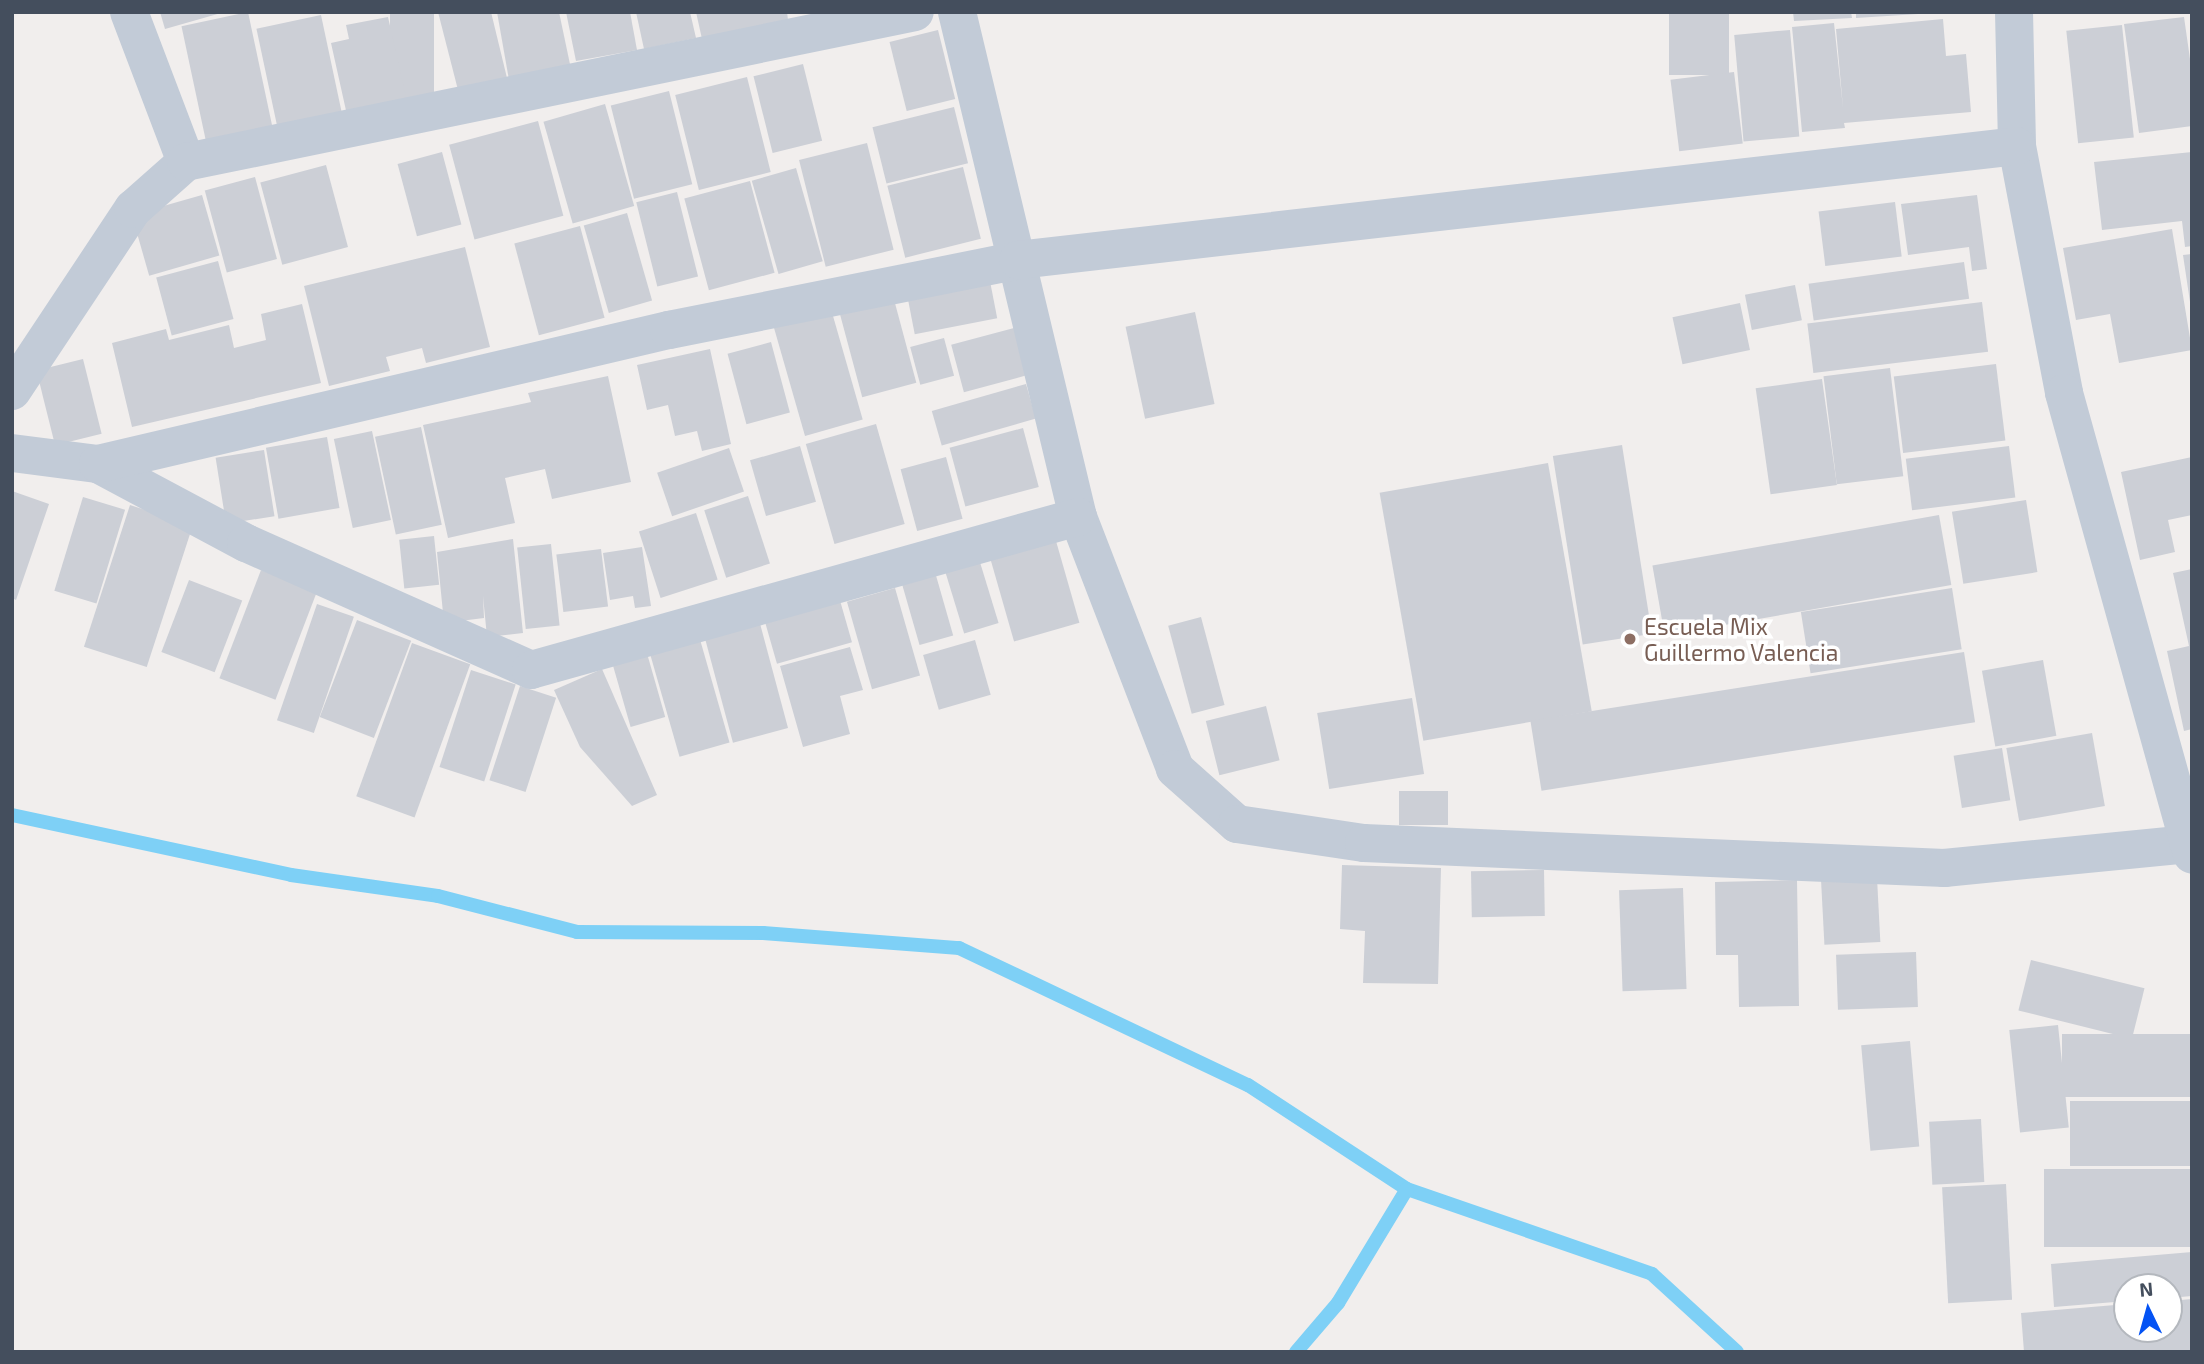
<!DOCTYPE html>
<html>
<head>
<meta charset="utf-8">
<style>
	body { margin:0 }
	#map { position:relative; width:2204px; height:1364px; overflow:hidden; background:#f1eeed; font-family:"Exo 2",sans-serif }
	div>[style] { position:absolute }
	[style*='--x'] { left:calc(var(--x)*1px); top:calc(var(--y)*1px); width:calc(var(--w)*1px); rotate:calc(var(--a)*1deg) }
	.stream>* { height:14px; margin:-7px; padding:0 7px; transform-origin:7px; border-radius:7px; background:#7ed0f6 }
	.building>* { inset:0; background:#cccfd6; transform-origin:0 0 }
	.street>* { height:38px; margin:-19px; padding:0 19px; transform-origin:19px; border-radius:19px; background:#c2cbd7 }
	.dots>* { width:19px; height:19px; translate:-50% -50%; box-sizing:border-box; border:4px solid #fff; border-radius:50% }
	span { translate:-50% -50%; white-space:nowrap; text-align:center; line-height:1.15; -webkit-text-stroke:7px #fff; paint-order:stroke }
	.education-label { font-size:23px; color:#785e54 }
	.left { translate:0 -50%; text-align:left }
	.frame { position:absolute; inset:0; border:14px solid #444e5d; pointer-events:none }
	.north { position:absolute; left:2113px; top:1273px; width:70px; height:70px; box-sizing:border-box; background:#fff; border:2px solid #b4b8be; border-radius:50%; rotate:355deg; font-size:19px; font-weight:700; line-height:28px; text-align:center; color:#444e5d }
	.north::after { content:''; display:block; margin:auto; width:24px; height:32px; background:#0453f4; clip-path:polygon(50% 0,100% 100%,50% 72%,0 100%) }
</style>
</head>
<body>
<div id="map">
	<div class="stream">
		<div style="--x:12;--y:815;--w:285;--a:12.1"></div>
		<div style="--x:291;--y:875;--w:148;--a:8.1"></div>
		<div style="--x:438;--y:896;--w:144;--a:14.5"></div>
		<div style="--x:577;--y:932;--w:186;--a:0.3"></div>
		<div style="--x:763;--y:933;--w:197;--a:4.4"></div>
		<div style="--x:959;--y:948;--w:320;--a:25.4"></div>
		<div style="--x:1248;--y:1085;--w:190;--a:33.2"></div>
		<div style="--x:1407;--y:1189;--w:259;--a:19.1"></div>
		<div style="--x:1652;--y:1274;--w:115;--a:42.5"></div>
		<div style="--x:1296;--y:1352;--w:65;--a:-49.4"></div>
		<div style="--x:1338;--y:1303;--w:133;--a:-58.8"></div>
	</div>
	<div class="building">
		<div style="clip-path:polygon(160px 12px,220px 12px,221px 13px,165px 29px)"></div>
		<div style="left:248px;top:12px;width:119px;height:68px;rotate:78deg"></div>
		<div style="left:390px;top:12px;width:44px;height:94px"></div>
		<div style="clip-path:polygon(438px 12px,491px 12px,507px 78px,458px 90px)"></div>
		<div style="clip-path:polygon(497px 12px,559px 12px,571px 69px,509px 80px)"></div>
		<div style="clip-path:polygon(566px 12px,630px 12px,637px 50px,576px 61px)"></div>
		<div style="clip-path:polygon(636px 12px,690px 12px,696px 38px,644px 49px)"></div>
		<div style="clip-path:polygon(696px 12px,787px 12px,788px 20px,702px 39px)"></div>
		<div style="left:1669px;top:12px;width:60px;height:63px"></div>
		<div style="clip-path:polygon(1793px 12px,1851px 12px,1852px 18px,1794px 21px)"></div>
		<div style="clip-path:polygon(1856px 12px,1918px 12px,1918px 14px,1856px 18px)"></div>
		<div style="left:321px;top:15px;width:99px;height:66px;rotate:78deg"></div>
		<div style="clip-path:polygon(388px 17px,407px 101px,347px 115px,331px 43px,349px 39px,346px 25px)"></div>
		<div style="clip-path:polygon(2184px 17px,2192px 73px,2192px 126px,2139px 133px,2124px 24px)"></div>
		<div style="clip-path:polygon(1943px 19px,1946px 56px,1966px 54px,1971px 112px,1844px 123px,1845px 128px,1802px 132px,1792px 27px,1834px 23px,1843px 108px,1836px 29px)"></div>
		<div style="left:2122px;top:25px;width:113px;height:56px;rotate:84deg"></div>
		<div style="left:938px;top:30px;width:71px;height:50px;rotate:76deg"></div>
		<div style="left:1790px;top:30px;width:107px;height:56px;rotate:85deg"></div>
		<div style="left:803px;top:64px;width:79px;height:51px;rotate:76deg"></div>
		<div style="left:1734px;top:72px;width:72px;height:64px;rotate:83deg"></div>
		<div style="left:747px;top:77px;width:98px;height:74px;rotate:76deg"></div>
		<div style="left:669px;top:91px;width:96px;height:60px;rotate:76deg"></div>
		<div style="left:605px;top:104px;width:106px;height:64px;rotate:74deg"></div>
		<div style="left:954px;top:107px;width:58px;height:84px;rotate:76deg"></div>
		<div style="left:538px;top:121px;width:98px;height:92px;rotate:75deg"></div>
		<div style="left:867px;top:143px;width:110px;height:70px;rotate:76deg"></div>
		<div style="left:442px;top:152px;width:75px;height:46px;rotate:75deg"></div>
		<div style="clip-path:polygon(2192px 152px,2192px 246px,2185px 247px,2182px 221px,2102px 230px,2094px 162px)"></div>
		<div style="left:326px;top:165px;width:85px;height:68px;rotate:75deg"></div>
		<div style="left:963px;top:167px;width:74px;height:78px;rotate:76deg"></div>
		<div style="left:796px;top:168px;width:97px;height:46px;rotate:74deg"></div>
		<div style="left:255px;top:177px;width:85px;height:52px;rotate:75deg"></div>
		<div style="left:750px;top:181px;width:95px;height:68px;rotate:75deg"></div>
		<div style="left:677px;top:192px;width:87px;height:42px;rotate:76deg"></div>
		<div style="left:202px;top:195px;width:63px;height:73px;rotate:74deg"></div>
		<div style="clip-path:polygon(1977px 195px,1987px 269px,1972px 271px,1969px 247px,1908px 255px,1901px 204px)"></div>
		<div style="left:1895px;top:202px;width:55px;height:77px;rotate:83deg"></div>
		<div style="left:627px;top:213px;width:91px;height:45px;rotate:74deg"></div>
		<div style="left:580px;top:226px;width:95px;height:68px;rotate:75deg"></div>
		<div style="clip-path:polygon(2172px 229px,2192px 350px,2119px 363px,2110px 314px,2076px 320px,2063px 248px)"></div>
		<div style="clip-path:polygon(465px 247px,490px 347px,426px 363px,422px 348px,386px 357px,390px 371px,329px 386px,304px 286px)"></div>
		<div style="clip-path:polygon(2192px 254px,2192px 302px,2190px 302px,2183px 255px)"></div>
		<div style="left:218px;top:261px;width:60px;height:64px;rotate:75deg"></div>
		<div style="left:1964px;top:262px;width:37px;height:157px;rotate:82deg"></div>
		<div style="left:989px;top:276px;width:43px;height:84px;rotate:79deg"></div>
		<div style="left:1795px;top:285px;width:36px;height:51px;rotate:79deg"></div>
		<div style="left:892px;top:292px;width:94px;height:56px;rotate:75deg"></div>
		<div style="left:1982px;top:302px;width:50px;height:176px;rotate:83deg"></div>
		<div style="left:1740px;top:303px;width:48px;height:69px;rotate:78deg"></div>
		<div style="clip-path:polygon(302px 304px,321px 383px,132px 427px,112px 343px,166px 329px,169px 340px,229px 325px,234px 348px,266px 340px,261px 314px)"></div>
		<div style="left:831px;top:309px;width:115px;height:60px;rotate:74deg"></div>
		<div style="left:1195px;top:312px;width:94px;height:71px;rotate:78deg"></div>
		<div style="left:1014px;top:328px;width:49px;height:65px;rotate:75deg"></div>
		<div style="left:944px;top:338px;width:39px;height:35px;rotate:75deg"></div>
		<div style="left:771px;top:342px;width:73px;height:45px;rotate:75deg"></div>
		<div style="clip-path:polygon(710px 349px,731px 444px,702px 451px,697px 431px,675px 436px,668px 405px,647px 410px,637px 365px)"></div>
		<div style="left:83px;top:359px;width:77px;height:48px;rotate:76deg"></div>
		<div style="left:1996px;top:364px;width:77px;height:103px;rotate:83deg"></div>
		<div style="left:1890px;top:368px;width:109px;height:67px;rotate:83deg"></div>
		<div style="clip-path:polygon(608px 376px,631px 482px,552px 499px,545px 469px,505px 478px,515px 523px,448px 538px,423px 425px,531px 402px,528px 393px)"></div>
		<div style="left:1822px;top:379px;width:107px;height:67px;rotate:82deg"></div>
		<div style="left:1026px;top:384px;width:36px;height:98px;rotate:74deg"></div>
		<div style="left:876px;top:424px;width:104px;height:73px;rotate:74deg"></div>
		<div style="left:421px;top:427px;width:100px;height:47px;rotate:78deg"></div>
		<div style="left:1023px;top:428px;width:61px;height:76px;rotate:75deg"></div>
		<div style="left:372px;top:431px;width:91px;height:39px;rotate:78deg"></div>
		<div style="left:327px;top:437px;width:72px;height:62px;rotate:80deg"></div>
		<div style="left:1622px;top:445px;width:191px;height:70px;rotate:81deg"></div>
		<div style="left:800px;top:446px;width:58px;height:52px;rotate:74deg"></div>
		<div style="left:2009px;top:446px;width:52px;height:104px;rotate:83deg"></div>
		<div style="left:729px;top:448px;width:46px;height:76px;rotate:71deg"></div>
		<div style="left:264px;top:450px;width:67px;height:49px;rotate:81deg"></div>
		<div style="left:946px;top:457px;width:64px;height:47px;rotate:75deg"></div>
		<div style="clip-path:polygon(2192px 457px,2192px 515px,2168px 520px,2175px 552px,2140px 560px,2121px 472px)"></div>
		<div style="left:1548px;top:463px;width:252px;height:171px;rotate:80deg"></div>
		<div style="clip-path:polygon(12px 491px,49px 504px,16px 600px,12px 598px)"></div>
		<div style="left:748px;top:496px;width:71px;height:46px;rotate:72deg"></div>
		<div style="left:83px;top:497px;width:44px;height:98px;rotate:17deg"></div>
		<div style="left:2026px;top:500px;width:73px;height:75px;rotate:81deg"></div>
		<div style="left:130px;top:505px;width:66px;height:149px;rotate:18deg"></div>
		<div style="left:696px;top:513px;width:70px;height:60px;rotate:72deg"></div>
		<div style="left:1939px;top:515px;width:71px;height:291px;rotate:80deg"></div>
		<div style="left:434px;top:536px;width:49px;height:35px;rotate:84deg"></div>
		<div style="clip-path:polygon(513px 539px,523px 633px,487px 637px,483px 596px,484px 618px,444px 623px,437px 552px)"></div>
		<div style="left:1056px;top:541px;width:85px;height:68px;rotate:74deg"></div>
		<div style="left:551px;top:544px;width:82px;height:34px;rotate:84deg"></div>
		<div style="clip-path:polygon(642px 547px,651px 606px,635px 608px,633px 596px,610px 600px,603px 553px)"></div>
		<div style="left:601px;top:549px;width:58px;height:45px;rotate:83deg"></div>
		<div style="left:979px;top:559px;width:67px;height:36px;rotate:73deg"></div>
		<div style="clip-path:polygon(2192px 569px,2192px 729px,2184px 731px,2167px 651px,2189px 646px,2173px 573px)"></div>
		<div style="left:261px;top:570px;width:60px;height:116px;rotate:21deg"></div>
		<div style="left:935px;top:572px;width:66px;height:35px;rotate:74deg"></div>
		<div style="left:189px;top:580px;width:57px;height:77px;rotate:21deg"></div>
		<div style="left:895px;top:588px;width:91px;height:50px;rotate:74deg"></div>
		<div style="left:1952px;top:588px;width:62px;height:153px;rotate:81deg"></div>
		<div style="left:839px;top:597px;width:47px;height:78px;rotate:74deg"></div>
		<div style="left:317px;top:604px;width:39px;height:123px;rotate:19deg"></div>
		<div style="left:758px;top:616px;width:116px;height:57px;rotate:75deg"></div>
		<div style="left:1201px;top:617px;width:91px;height:34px;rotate:75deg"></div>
		<div style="left:357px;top:620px;width:58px;height:104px;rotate:21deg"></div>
		<div style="left:697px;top:629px;width:118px;height:52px;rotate:74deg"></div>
		<div style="left:975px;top:640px;width:57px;height:54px;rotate:74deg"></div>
		<div style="left:412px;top:643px;width:62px;height:163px;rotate:20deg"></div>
		<div style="left:644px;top:643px;width:77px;height:36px;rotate:74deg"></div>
		<div style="clip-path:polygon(850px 647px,863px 690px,840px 696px,850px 734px,803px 747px,780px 666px)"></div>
		<div style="left:1964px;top:652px;width:71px;height:439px;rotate:81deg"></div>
		<div style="left:2043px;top:660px;width:77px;height:62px;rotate:80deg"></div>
		<div style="clip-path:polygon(602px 669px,657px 795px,632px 806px,580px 747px,554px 690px)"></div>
		<div style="left:471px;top:670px;width:47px;height:102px;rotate:18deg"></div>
		<div style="left:520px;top:686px;width:38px;height:99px;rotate:18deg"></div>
		<div style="left:1412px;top:698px;width:77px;height:96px;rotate:81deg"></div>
		<div style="left:1266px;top:706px;width:56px;height:62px;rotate:76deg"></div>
		<div style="left:2092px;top:733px;width:74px;height:87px;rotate:80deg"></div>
		<div style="left:2002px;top:748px;width:53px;height:49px;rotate:81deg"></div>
		<div style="left:1399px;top:791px;width:49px;height:34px"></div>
		<div style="clip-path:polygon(1342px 865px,1441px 868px,1438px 984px,1363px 983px,1365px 931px,1340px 929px)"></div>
		<div style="left:1544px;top:870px;width:46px;height:73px;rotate:89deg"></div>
		<div style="left:1877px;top:878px;width:64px;height:56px;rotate:87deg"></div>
		<div style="clip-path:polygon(1797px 880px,1799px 1006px,1739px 1007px,1738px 955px,1716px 955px,1715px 882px)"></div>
		<div style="left:1683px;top:888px;width:101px;height:64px;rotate:88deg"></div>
		<div style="left:1916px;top:952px;width:55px;height:80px;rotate:88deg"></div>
		<div style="left:2031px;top:960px;width:117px;height:52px;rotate:14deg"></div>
		<div style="left:2058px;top:1025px;width:103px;height:49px;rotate:84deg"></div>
		<div style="left:2192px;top:1034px;width:63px;height:130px;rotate:90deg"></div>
		<div style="left:1910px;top:1041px;width:106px;height:49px;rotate:85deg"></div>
		<div style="left:2192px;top:1101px;width:65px;height:122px;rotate:90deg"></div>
		<div style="left:1981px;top:1119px;width:63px;height:52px;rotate:87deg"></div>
		<div style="left:2192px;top:1169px;width:78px;height:148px;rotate:90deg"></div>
		<div style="left:2006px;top:1184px;width:116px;height:64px;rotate:87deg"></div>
		<div style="clip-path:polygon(2192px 1252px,2192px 1296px,2169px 1298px,2169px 1287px,2127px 1287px,2127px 1301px,2054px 1307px,2051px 1264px)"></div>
		<div style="clip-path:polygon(2192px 1299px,2192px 1352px,2024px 1352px,2021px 1313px,2127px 1304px,2127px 1329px,2169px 1329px,2169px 1301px)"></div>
	</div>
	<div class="street">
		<div style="--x:129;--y:12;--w:160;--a:69.2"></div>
		<div style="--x:957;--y:12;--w:519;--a:76.53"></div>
		<div style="--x:1078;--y:517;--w:270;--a:68.9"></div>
		<div style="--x:1175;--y:769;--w:83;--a:41.6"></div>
		<div style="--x:1237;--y:824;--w:128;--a:8.5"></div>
		<div style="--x:1364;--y:843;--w:581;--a:2.47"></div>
		<div style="--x:1944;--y:868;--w:246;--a:-5.6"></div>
		<div style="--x:2014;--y:12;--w:134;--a:88.7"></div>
		<div style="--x:2017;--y:146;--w:251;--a:79.2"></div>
		<div style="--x:2064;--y:393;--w:479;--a:74.5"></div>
		<div style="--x:12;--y:391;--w:219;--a:-56.4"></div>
		<div style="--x:133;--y:209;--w:71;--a:-41.6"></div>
		<div style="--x:186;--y:162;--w:744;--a:-11.63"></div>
		<div style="--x:12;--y:453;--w:87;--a:7.3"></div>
		<div style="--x:98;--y:464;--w:168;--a:28.1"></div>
		<div style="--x:246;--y:543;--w:312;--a:24"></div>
		<div style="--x:531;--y:670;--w:568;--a:-15.63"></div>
		<div style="--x:98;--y:464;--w:587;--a:-13.21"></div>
		<div style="--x:669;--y:330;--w:356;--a:-11.3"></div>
		<div style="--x:1018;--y:260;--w:1005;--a:-6.51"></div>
	</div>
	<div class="dots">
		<div style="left:1630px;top:639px;background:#8d6e63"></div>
	</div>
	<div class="education-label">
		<span class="left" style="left:1644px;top:639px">Escuela Mix<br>Guillermo Valencia</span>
	</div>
	<div class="frame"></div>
	<div class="north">N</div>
</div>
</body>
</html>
